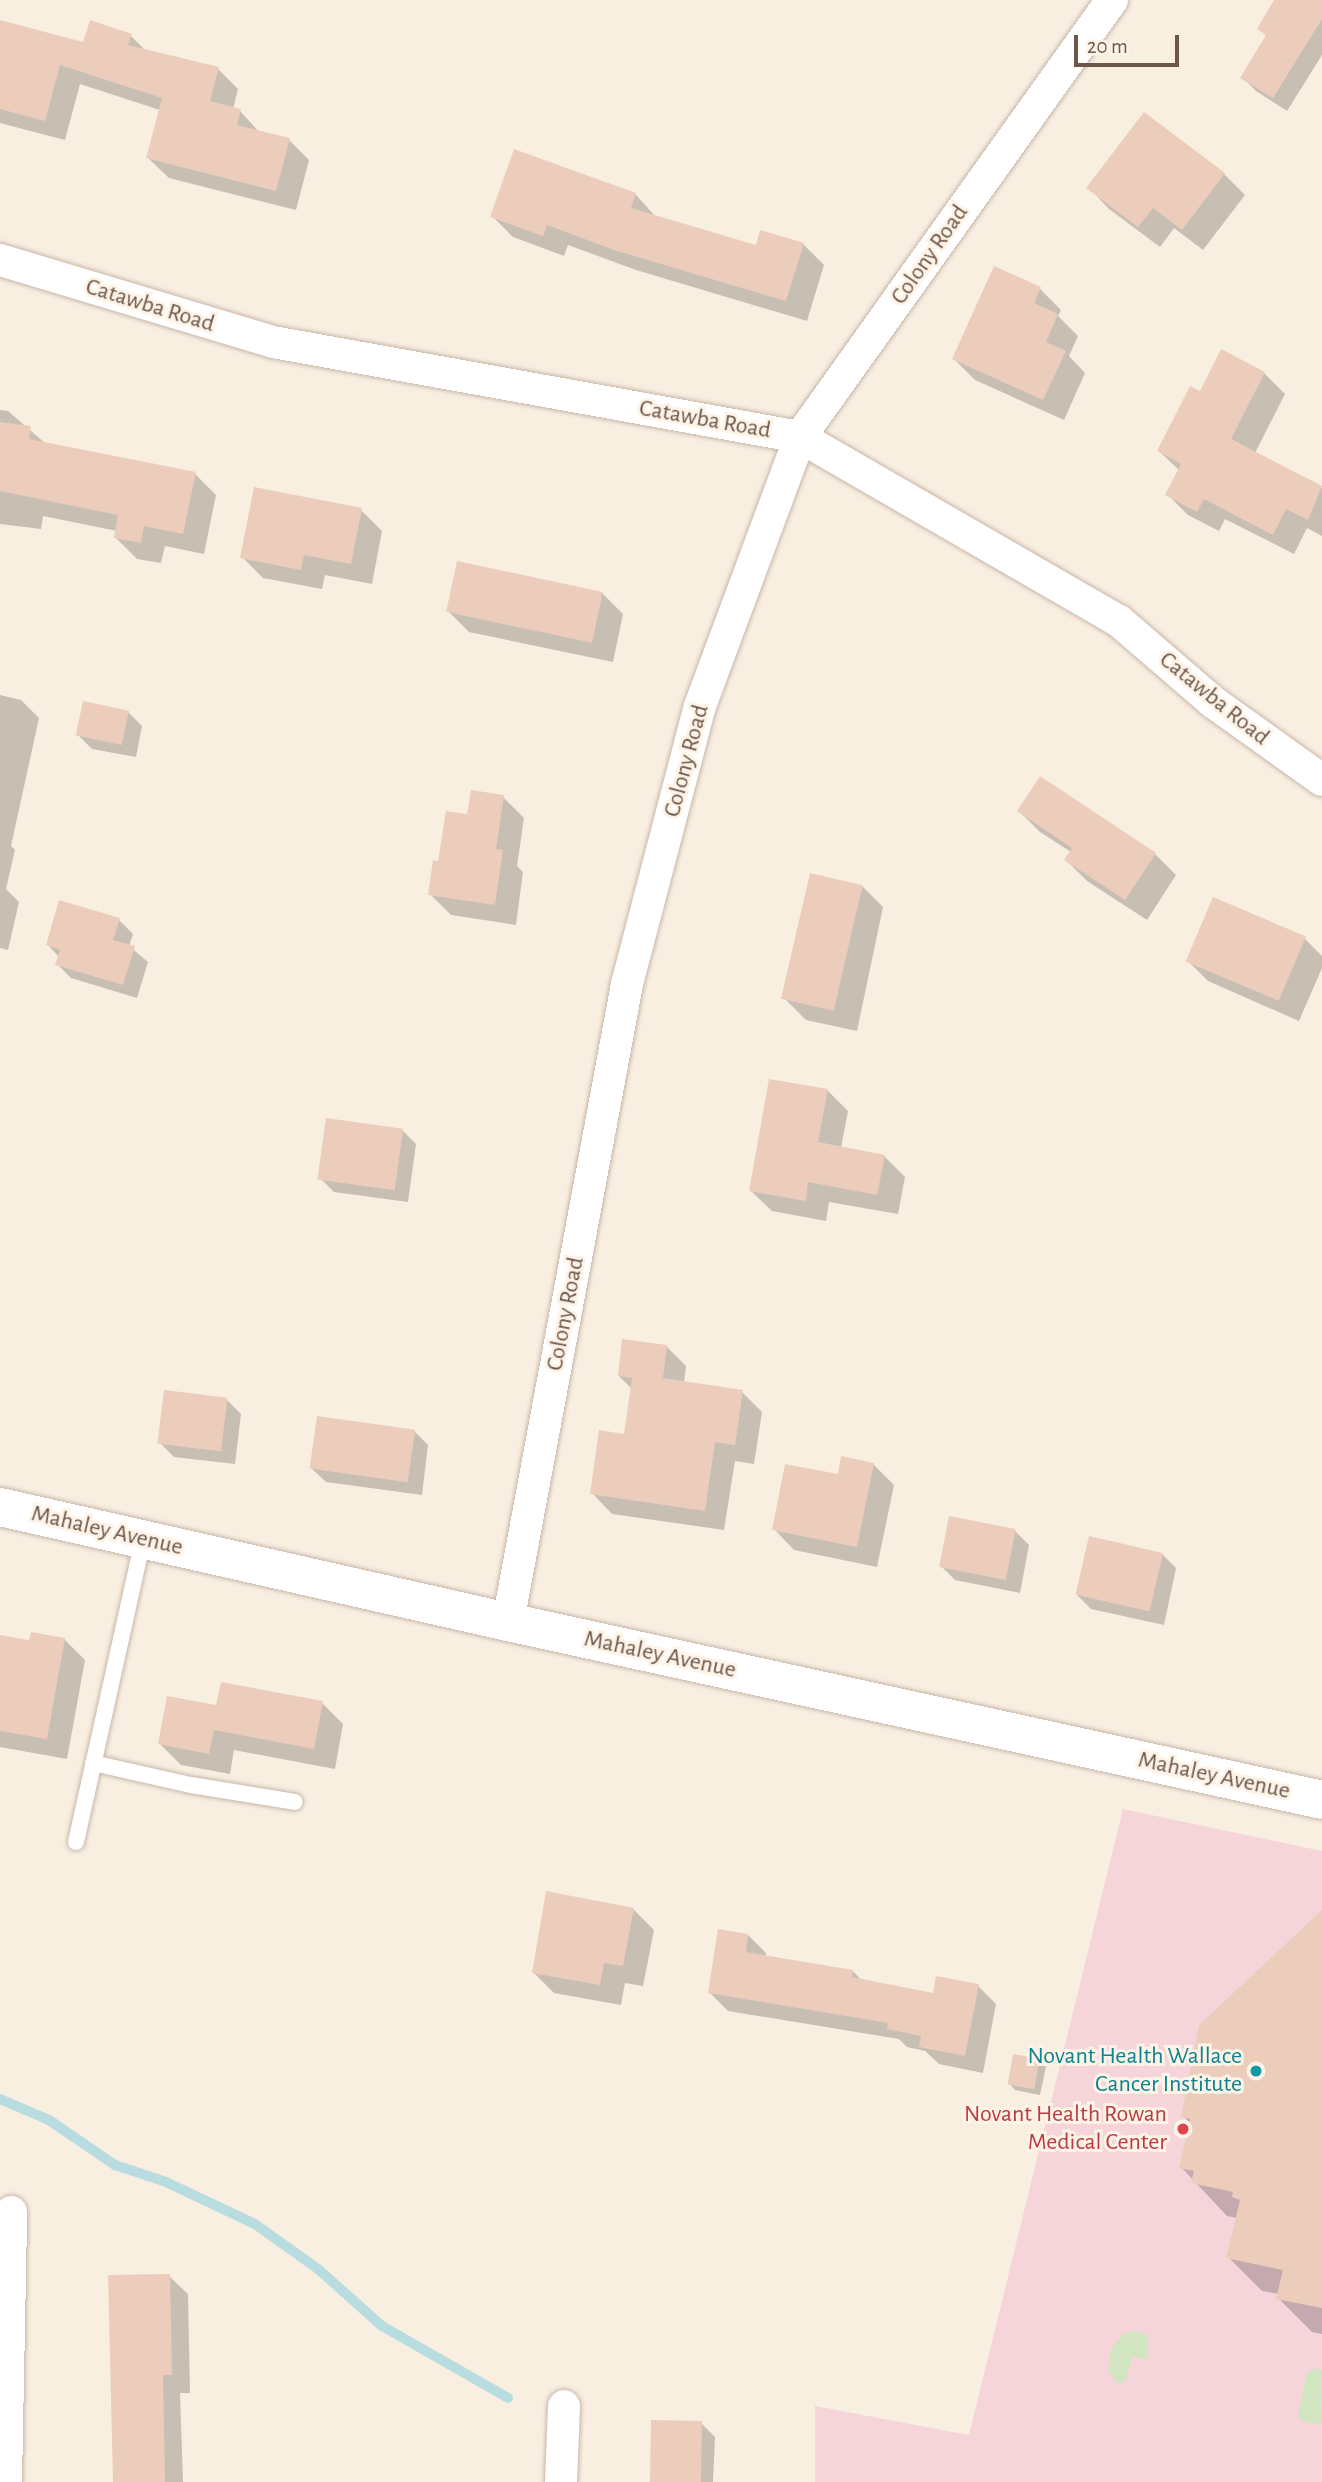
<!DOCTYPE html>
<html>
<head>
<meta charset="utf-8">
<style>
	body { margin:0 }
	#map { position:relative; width:1322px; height:2482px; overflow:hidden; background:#f9efe1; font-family:"Alegreya Sans",sans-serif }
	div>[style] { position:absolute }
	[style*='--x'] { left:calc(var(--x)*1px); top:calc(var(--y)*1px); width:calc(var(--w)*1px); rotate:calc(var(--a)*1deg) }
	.medical>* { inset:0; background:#f6d5da }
	.green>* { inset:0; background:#d1e5c1 }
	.shadow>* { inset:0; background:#0003 }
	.stream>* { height:10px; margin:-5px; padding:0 5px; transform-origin:5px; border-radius:5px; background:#b8dce0 }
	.building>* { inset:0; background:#eccdbb; transform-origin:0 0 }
	.roads { filter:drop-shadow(0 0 2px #c8b6aa) drop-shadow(0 0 2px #c8b6aa) }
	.service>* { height:16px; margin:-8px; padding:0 8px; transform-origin:8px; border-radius:8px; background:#fff }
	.minor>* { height:32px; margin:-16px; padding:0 16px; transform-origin:16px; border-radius:16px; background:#fff }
	.tertiary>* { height:38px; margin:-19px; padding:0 19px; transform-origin:19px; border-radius:19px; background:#fff }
	.dots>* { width:19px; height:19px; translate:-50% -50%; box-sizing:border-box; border:4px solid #fdf3e6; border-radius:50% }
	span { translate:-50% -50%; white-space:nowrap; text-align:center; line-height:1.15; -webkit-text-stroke:6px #fdf3e6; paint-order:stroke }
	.street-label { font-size:24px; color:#6e564b }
	.culture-label { font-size:24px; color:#0d838f }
	.right { translate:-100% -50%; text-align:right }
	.health-label { font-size:24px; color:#be3a42 }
	.scale { position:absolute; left:1074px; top:35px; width:105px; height:32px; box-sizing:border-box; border:4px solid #6e564b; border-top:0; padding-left:9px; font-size:21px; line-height:24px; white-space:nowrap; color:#6e564b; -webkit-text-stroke:5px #fdf3e6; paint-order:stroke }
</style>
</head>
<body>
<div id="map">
	<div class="medical">
		<div style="clip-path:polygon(1123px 1809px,1322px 1851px,1322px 2482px,815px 2482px,815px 2406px,969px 2435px)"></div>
	</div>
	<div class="green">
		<div style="clip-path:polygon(1132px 2331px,1148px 2335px,1147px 2359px,1132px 2357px,1126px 2381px,1116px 2383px,1108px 2370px,1111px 2349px,1122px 2335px)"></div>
		<div style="clip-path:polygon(1315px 2368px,1322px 2370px,1321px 2425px,1302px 2421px,1298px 2416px,1306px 2375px)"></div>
	</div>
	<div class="shadow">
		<div style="clip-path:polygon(1276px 0,1322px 0,1322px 55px,1287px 111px,1256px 91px,1242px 77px,1267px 37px,1259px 28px)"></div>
		<div style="clip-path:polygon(0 22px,84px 44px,131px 36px,146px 51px,218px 69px,238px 89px,233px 109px,240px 111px,260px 133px,289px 140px,309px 160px,296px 210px,169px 178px,148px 158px,160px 110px,80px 84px,65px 140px,0 123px)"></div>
		<div style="clip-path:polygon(515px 151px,636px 195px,656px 217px,757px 247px,803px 244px,824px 265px,807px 321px,636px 270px,568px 245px,564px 256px,513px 237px,492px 216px)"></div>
		<div style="clip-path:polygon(1224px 174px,1245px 195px,1203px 250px,1174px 228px,1160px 247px,1109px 209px,1089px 188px)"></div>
		<div style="clip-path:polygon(1040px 289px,1061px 310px,1058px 316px,1078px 336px,1069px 356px,1085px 373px,1064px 420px,975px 380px,954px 359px)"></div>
		<div style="clip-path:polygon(1222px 352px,1264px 373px,1285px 394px,1255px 453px,1322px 488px,1322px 536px,1307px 528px,1294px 554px,1225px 519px,1219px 531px,1188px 515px,1167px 494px,1180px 471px,1159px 451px,1201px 393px)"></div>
		<div style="clip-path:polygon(0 410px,8px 411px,46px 444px,195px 474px,216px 495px,204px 554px,165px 546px,161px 563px,137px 559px,116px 538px,117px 531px,43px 516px,41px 529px,0 524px)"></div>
		<div style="clip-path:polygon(361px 510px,382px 531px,372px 584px,325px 575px,322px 589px,263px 578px,242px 557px)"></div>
		<div style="clip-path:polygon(602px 593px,623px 614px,613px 662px,469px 632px,448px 611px)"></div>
		<div style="clip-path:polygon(0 695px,21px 700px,39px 718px,11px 846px,15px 850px,6px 889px,19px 902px,8px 950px,0 948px)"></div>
		<div style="clip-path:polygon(128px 712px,142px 726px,136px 757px,92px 749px,78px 735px)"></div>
		<div style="clip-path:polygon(1041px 779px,1155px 854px,1176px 875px,1147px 920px,1087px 881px,1066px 860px,1071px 852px,1040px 832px,1019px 811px)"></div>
		<div style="clip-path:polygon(503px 797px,524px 818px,517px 866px,523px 872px,516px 925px,451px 915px,430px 894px,440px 863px,468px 816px)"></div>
		<div style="clip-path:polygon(862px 886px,883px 907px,857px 1031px,806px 1020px,785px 999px)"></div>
		<div style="clip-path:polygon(119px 920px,133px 934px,129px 946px,148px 962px,137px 998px,71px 978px,57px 964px,59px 957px,48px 945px)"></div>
		<div style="clip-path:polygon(1305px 939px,1322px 956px,1322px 968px,1299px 1021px,1208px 981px,1187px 960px)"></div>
		<div style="clip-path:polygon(827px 1090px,848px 1111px,841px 1148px,884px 1156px,905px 1177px,898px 1214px,829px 1202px,826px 1221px,772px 1211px,751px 1191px)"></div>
		<div style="clip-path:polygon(402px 1130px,416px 1144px,408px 1202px,334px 1192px,320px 1178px)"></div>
		<div style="clip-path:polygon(666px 1346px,686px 1366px,684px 1383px,742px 1392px,762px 1412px,754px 1464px,735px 1461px,724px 1530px,612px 1514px,592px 1493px,626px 1436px,632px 1389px,619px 1376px)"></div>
		<div style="clip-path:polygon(227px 1400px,241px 1414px,235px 1464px,174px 1457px,160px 1443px)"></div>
		<div style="clip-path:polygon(414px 1431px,428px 1445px,422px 1495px,326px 1482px,312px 1469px)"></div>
		<div style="clip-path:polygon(873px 1464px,894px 1485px,877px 1567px,794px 1550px,774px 1529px,839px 1476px)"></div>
		<div style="clip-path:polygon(1015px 1531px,1029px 1545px,1020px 1593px,955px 1580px,941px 1566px)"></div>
		<div style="clip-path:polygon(1162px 1554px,1176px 1568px,1164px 1625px,1091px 1609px,1077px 1595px)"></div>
		<div style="clip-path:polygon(0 1637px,31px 1642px,64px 1639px,85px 1660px,67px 1759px,0 1747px)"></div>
		<div style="clip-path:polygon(322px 1703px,343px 1724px,335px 1769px,234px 1750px,230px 1774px,181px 1765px,160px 1744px,217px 1707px)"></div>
		<div style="clip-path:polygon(633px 1909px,654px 1930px,643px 1986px,625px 1983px,621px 2005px,554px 1993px,533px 1972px)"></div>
		<div style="clip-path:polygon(1322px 1912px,1322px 2334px,1312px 2332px,1278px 2298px,1279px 2294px,1262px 2291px,1228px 2257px,1237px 2218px,1227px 2216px,1181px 2167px,1191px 2124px,1183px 2116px)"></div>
		<div style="clip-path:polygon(748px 1935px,766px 1953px,765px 1957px,853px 1971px,862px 1981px,935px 1995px,978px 1986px,996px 2004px,983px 2073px,939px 2064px,925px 2051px,907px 2047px,899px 2039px,728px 2011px,710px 1993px)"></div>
		<div style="clip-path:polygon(1039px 2060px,1046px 2067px,1040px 2095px,1015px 2090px,1009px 2083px)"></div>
		<div style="clip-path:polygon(169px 2276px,188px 2294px,190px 2393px,180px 2393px,183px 2482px,115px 2482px)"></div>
		<div style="clip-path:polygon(701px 2423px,715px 2437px,713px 2482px,650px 2482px)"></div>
	</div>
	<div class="stream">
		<div style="--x:0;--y:2099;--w:53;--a:23.2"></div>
		<div style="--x:49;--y:2120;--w:80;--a:34.3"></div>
		<div style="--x:115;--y:2165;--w:54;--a:18.4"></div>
		<div style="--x:166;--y:2182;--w:98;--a:25.3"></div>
		<div style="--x:255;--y:2224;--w:77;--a:35.5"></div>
		<div style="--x:318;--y:2269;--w:86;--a:41.7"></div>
		<div style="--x:382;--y:2326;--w:145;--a:29.7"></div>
	</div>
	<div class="building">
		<div style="clip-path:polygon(1274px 0,1322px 0,1322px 19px,1273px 98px,1240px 78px,1266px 35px,1257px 29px)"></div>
		<div style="clip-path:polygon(0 20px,83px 42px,90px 20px,132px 34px,128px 45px,219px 67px,210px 101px,241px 109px,237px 125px,290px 138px,276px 191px,146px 158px,162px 98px,60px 65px,45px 121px,0 109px)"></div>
		<div style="clip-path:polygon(1144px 112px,1225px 173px,1182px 230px,1153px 208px,1138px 227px,1086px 188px)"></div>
		<div style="clip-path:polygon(514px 149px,636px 193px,631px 208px,756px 245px,760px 230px,804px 243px,786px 301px,614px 250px,547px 225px,543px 236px,490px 217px)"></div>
		<div style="clip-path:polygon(994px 266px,1041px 287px,1034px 303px,1058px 314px,1046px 342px,1066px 351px,1043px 400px,952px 359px)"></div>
		<div style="clip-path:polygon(1221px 349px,1265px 372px,1231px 439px,1322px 486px,1308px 520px,1286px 509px,1273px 535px,1204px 499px,1197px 512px,1165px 495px,1181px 464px,1157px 451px,1190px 386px,1200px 391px)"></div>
		<div style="clip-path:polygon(0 422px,31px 426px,29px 439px,196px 472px,183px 534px,144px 526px,141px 543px,114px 538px,118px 515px,0 491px)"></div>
		<div style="clip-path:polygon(254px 487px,362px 508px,351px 564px,304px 555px,301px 570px,240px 558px)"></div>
		<div style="left:457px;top:561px;width:149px;height:52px;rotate:12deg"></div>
		<div style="left:83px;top:701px;width:47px;height:35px;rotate:12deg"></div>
		<div style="clip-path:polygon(1040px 776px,1156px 853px,1125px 900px,1064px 860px,1072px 848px,1017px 811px)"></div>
		<div style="clip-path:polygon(471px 790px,504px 795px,496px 849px,503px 850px,495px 905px,428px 895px,433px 860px,438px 861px,446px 811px,467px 814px)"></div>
		<div style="left:810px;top:873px;width:54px;height:129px;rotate:13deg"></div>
		<div style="left:1213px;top:897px;width:101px;height:70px;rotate:23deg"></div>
		<div style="clip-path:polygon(59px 900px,120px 918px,113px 940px,135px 946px,123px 985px,55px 965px,60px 950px,46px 945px)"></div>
		<div style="clip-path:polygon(769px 1079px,828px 1089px,818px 1142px,885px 1155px,877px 1195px,808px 1182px,806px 1201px,749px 1191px)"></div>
		<div style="left:326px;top:1118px;width:78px;height:62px;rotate:8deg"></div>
		<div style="clip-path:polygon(622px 1339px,667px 1345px,663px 1378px,743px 1390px,735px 1445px,715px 1442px,705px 1511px,590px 1494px,599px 1430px,624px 1434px,632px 1378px,618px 1376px)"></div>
		<div style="left:164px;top:1390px;width:64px;height:54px;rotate:7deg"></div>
		<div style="left:317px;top:1416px;width:99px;height:53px;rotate:8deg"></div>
		<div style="clip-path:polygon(841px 1456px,874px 1463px,857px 1547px,772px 1530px,785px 1464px,838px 1474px)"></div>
		<div style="left:949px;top:1516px;width:68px;height:52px;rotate:11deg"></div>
		<div style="left:1089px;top:1536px;width:76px;height:60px;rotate:13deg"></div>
		<div style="clip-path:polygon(31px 1632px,65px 1638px,47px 1739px,0 1731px,0 1635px,29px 1640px)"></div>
		<div style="clip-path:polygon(221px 1682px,323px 1701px,314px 1749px,214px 1730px,209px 1754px,158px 1744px,167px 1696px,216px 1705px)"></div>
		<div style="clip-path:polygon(546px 1891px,634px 1908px,623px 1966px,604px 1963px,600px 1985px,532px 1973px)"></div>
		<div style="clip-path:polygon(1322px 1910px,1322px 2308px,1276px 2299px,1283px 2270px,1226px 2258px,1240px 2200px,1232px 2197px,1233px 2192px,1191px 2183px,1194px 2171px,1179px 2168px,1190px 2119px,1181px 2117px,1199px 2025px)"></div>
		<div style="clip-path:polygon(718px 1929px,748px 1934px,746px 1952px,853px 1970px,852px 1977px,933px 1993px,936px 1976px,979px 1984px,965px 2056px,919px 2047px,921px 2036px,887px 2029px,888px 2023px,708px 1993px)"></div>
		<div style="left:1013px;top:2054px;width:27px;height:31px;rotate:10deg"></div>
		<div style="clip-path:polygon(170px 2274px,172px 2375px,163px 2375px,165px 2482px,113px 2482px,108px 2275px)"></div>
		<div style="left:651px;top:2420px;width:51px;height:62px;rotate:1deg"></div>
	</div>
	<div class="roads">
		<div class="service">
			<div style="--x:93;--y:1763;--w:100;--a:12.7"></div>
			<div style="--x:191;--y:1785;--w:105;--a:9.3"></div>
			<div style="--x:76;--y:1842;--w:310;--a:-77.5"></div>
		</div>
		<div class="minor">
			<div style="--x:0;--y:260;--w:285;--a:16.7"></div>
			<div style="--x:273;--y:342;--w:535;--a:10.22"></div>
			<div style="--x:800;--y:437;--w:368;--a:30"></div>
			<div style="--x:1119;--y:621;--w:124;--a:40.8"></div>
			<div style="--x:1213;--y:702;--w:134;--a:35.6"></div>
			<div style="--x:508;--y:1622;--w:649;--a:-79.43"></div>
			<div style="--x:627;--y:984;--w:287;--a:-75.3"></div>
			<div style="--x:700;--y:706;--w:287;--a:-69.6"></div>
			<div style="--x:800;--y:437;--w:537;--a:-54.47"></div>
			<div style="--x:6;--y:2482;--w:270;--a:-88.9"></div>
			<div style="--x:561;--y:2482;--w:76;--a:-87.7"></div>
		</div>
		<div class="tertiary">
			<div style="--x:0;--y:1507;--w:521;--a:12.76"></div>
			<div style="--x:508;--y:1622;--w:833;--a:12.33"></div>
		</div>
	</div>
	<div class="dots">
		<div style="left:1256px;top:2071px;background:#0f9aa8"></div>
		<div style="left:1183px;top:2129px;background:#e0444e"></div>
	</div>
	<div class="street-label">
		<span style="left:930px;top:255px;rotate:-55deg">Colony Road</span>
		<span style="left:150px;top:306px;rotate:17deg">Catawba Road</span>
		<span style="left:705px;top:420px;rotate:10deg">Catawba Road</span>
		<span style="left:1214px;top:699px;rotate:39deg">Catawba Road</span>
		<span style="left:687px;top:761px;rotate:-75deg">Colony Road</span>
		<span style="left:566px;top:1314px;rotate:-79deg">Colony Road</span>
		<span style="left:107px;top:1531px;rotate:13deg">Mahaley Avenue</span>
		<span style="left:660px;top:1655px;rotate:12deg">Mahaley Avenue</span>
		<span style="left:1214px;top:1776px;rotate:12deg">Mahaley Avenue</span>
	</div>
	<div class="culture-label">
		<span class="right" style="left:1242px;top:2071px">Novant Health Wallace<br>Cancer Institute</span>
	</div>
	<div class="health-label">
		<span class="right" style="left:1167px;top:2129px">Novant Health Rowan<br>Medical Center</span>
	</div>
	<div class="scale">20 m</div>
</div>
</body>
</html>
